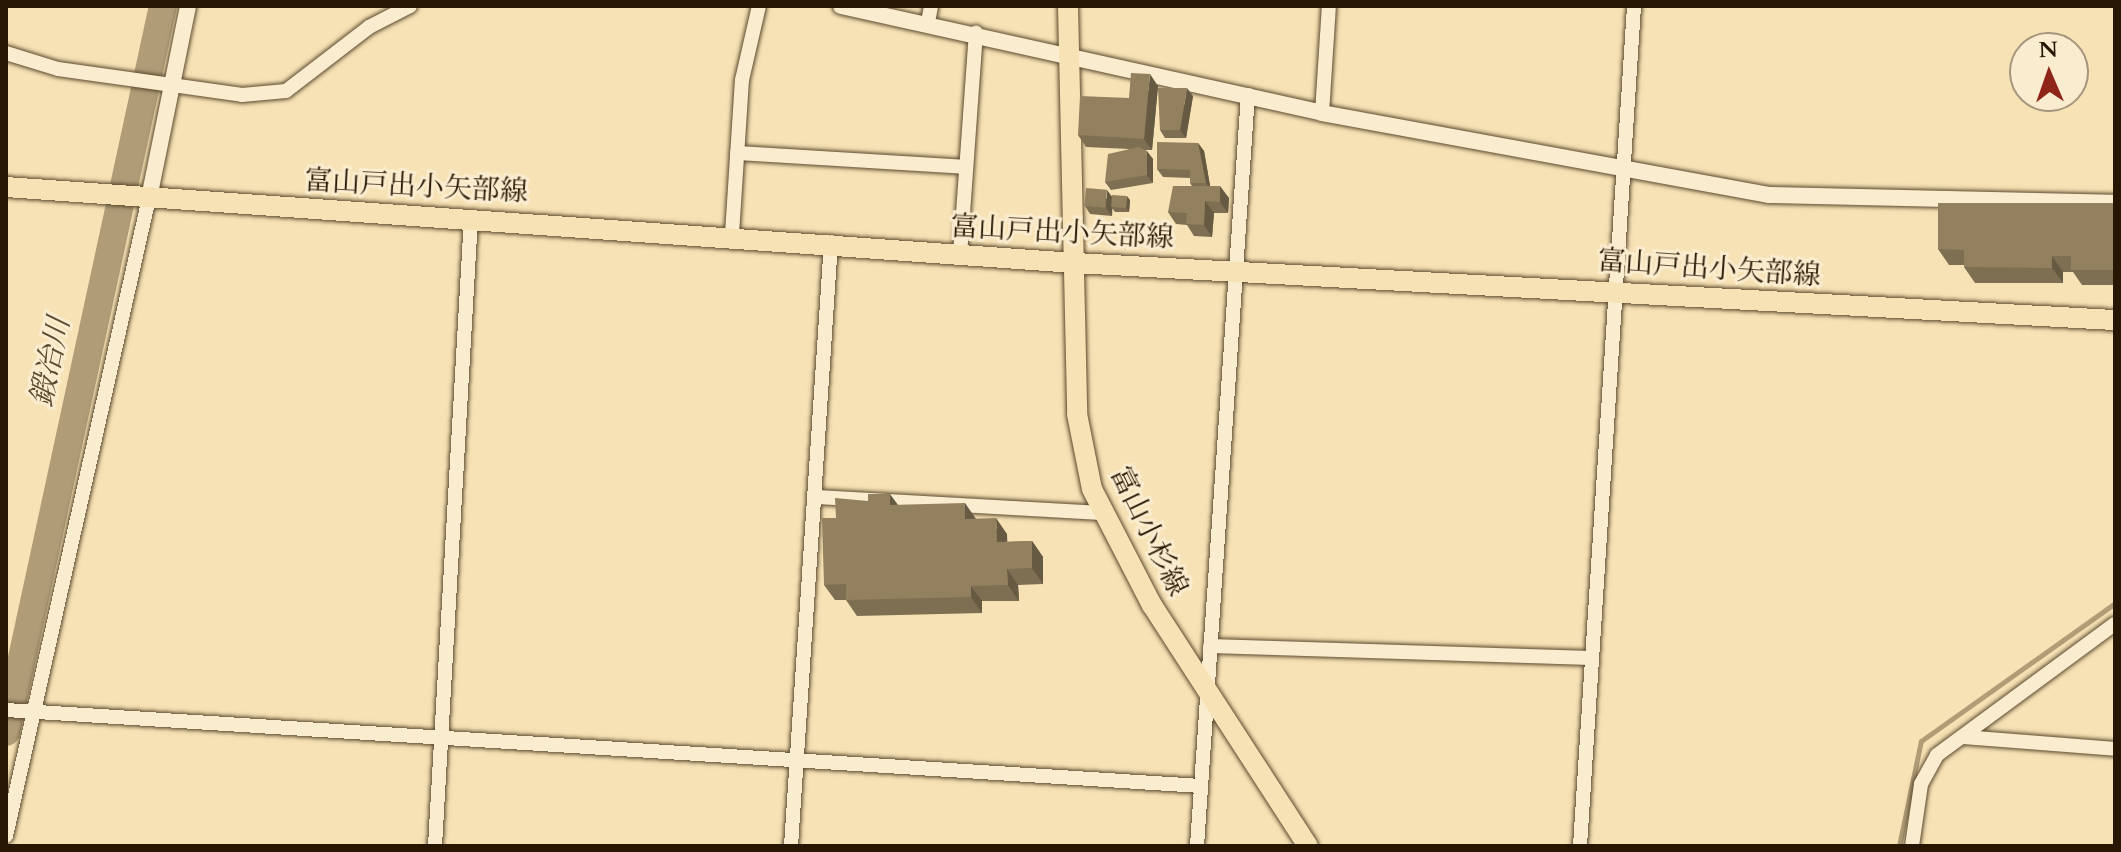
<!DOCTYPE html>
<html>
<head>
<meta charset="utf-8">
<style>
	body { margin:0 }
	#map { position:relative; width:2121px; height:852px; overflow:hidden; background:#f7e2b5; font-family:Cardo,"Noto Serif JP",serif }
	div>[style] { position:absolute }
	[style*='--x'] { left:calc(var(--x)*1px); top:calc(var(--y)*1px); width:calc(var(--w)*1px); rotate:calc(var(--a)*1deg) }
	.stream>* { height:5px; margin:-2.5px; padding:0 2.5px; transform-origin:2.5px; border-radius:2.5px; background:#b09d78 }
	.river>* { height:28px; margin:-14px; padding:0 14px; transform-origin:14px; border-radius:14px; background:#b09d78 }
	.roads { filter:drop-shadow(0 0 2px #5b492e) drop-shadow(0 0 2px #5b492e) }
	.minor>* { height:14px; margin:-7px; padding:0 7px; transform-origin:7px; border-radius:7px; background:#faeccf }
	.tertiary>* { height:16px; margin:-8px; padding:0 8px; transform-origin:8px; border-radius:8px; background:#faeccf }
	.primary>* { height:20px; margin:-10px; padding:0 10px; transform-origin:10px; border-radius:10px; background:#f7e2b5 }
	.wall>* { inset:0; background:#7e6e52 }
	.shaded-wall>* { inset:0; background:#675a42 }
	.building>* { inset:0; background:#93805f; transform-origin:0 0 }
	span { translate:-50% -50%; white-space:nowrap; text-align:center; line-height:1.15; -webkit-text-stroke:6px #faeccf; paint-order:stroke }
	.street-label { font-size:28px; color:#271601 }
	.water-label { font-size:30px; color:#5e4c31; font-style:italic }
	.frame { position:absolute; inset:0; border:8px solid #271601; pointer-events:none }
	.north { position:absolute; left:2009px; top:32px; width:80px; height:80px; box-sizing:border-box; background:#faeccf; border:2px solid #a6967d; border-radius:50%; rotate:358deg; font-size:22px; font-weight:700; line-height:32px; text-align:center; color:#271601 }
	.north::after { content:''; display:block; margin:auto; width:28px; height:36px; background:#8f2418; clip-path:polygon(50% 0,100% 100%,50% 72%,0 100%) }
</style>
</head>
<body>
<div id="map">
	<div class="stream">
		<div style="--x:1899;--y:846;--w:107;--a:-78.2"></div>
		<div style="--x:1921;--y:741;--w:238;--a:-35.4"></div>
	</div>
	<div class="river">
		<div style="--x:6;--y:732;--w:743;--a:-77.8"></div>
	</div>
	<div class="roads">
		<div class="minor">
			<div style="--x:928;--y:22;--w:16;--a:-79"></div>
			<div style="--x:6;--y:53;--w:54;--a:17.1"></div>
			<div style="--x:58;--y:69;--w:186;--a:8"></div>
			<div style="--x:242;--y:95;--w:44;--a:-5.2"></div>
			<div style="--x:286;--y:91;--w:105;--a:-37.6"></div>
			<div style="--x:369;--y:27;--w:46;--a:-27.1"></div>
			<div style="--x:1322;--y:113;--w:107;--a:-86.3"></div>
			<div style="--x:737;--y:153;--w:228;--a:3.5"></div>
			<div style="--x:732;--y:234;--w:154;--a:-86.3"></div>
			<div style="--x:742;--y:80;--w:76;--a:-77.1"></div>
			<div style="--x:960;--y:255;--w:223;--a:-85.9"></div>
			<div style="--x:815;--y:497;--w:289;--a:3.2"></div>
			<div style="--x:1210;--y:646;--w:382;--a:1.8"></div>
			<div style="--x:6;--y:710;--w:1197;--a:3.64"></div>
			<div style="--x:1964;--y:737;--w:151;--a:4.5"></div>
			<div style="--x:6;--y:836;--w:654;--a:-77.37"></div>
			<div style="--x:435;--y:846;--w:630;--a:-86.72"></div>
			<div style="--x:791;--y:846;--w:605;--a:-86.21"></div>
			<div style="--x:1197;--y:846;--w:753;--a:-86.12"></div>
			<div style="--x:1580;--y:846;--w:842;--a:-86.32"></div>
			<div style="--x:1912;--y:846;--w:63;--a:-81.7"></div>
			<div style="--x:1921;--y:784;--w:33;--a:-61"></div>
			<div style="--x:1937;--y:755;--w:221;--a:-36.4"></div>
		</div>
		<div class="tertiary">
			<div style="--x:841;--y:6;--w:493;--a:12.5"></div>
			<div style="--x:1322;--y:113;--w:454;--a:10.4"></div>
			<div style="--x:1769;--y:195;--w:346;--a:1.3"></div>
			<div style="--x:149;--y:198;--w:196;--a:-78.5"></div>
		</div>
		<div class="primary">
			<div style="--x:1068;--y:6;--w:408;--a:88.7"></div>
			<div style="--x:1077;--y:414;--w:76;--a:78.7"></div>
			<div style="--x:1092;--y:489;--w:131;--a:62.7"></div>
			<div style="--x:1152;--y:605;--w:287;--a:57.1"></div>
			<div style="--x:6;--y:187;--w:1072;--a:4.07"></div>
			<div style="--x:1075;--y:263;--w:1042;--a:3.14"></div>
		</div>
	</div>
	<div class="wall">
		<div style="clip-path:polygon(1158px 86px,1152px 150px,1145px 150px,1153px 159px,1153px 183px,1111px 190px,1105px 182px,1129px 149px,1086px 147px,1078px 135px,1129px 98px)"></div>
		<div style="clip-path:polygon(1193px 96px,1186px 138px,1165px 138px,1160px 130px)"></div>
		<div style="clip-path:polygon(1198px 143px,1204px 151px,1210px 186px,1229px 198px,1228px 213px,1214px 213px,1212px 237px,1194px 236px,1187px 225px,1176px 224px,1168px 212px,1192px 186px,1190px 183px,1190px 178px,1163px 177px,1157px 169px)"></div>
		<div style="clip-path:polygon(1112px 197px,1130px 200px,1129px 212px,1115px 212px,1112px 208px,1112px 216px,1090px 214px,1085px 206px)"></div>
		<div style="clip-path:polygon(2115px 203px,2115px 285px,2082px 285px,2073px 272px,2063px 272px,2063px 283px,1975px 283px,1964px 267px,1964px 265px,1949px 265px,1938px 249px)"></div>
		<div style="clip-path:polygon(898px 505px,976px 519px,1007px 534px,1007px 542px,1032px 541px,1043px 557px,1043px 584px,1018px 585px,1019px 601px,982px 601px,982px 613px,857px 616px,846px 600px,835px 600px,824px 585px,836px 518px)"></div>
	</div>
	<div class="shaded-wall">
		<div style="clip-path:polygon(1150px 74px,1158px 86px,1152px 150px,1144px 139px)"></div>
		<div style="clip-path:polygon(1187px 88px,1193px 96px,1186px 138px,1180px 130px)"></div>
		<div style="clip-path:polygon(1198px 143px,1204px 151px,1211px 191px,1206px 183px)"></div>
		<div style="clip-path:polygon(1147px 151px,1153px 159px,1153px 183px,1147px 175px)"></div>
		<div style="clip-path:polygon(1220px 186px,1229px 198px,1228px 213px,1220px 202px)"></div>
		<div style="clip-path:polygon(1107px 190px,1113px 198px,1112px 216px,1106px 208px)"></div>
		<div style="clip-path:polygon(1127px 196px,1130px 200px,1129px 212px,1126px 208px)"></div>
		<div style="clip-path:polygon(1205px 201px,1214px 213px,1212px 237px,1204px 225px)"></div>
		<div style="clip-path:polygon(2052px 256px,2063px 272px,2063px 283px,2052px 268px)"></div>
		<div style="clip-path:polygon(890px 494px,901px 509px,890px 505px)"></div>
		<div style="clip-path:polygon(965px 503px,976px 519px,965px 519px)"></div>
		<div style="clip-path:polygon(996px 518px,1007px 534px,1008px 558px,997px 542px)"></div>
		<div style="clip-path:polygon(1032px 541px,1043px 557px,1043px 584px,1032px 568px)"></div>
		<div style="clip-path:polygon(1007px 569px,1018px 585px,1019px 601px,1008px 585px)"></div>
		<div style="clip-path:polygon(971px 586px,982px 601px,982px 613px,971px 597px)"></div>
	</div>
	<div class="building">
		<div style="clip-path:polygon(1131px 73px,1150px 74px,1144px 139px,1078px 135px,1080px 96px,1129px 98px)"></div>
		<div style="clip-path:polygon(1158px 88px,1187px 88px,1180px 130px,1160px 130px)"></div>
		<div style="clip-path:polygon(1157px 142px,1198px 143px,1206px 183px,1190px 183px,1190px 170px,1157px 169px)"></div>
		<div style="clip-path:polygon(1139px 147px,1147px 151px,1147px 175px,1105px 182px,1108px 154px)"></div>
		<div style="clip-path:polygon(1173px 186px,1220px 186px,1220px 202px,1205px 201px,1204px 225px,1186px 224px,1187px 213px,1168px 212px)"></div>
		<div style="left:1086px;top:188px;width:21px;height:18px;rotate:5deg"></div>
		<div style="left:1112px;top:195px;width:15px;height:12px;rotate:4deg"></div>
		<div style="clip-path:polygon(1938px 203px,2115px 203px,2115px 270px,2071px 270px,2071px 256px,2052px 256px,2052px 268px,1964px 267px,1964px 250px,1938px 249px)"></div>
		<div style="clip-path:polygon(868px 494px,890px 494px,890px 505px,965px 503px,965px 519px,996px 518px,997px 542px,1032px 541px,1032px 568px,1007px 569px,1008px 585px,971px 586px,971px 597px,846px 600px,846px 584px,824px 585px,822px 518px,836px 518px,835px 498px,868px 501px)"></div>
	</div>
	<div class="street-label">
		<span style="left:416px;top:186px;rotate:3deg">富山戸出小矢部線</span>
		<span style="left:1062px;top:232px;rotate:3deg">富山戸出小矢部線</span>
		<span style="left:1709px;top:268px;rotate:4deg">富山戸出小矢部線</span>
		<span style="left:1149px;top:531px;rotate:64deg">富山小杉線</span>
	</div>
	<div class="water-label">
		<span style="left:51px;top:362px;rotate:-78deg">鍛冶川</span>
	</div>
	<div class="frame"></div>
	<div class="north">N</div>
</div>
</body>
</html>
